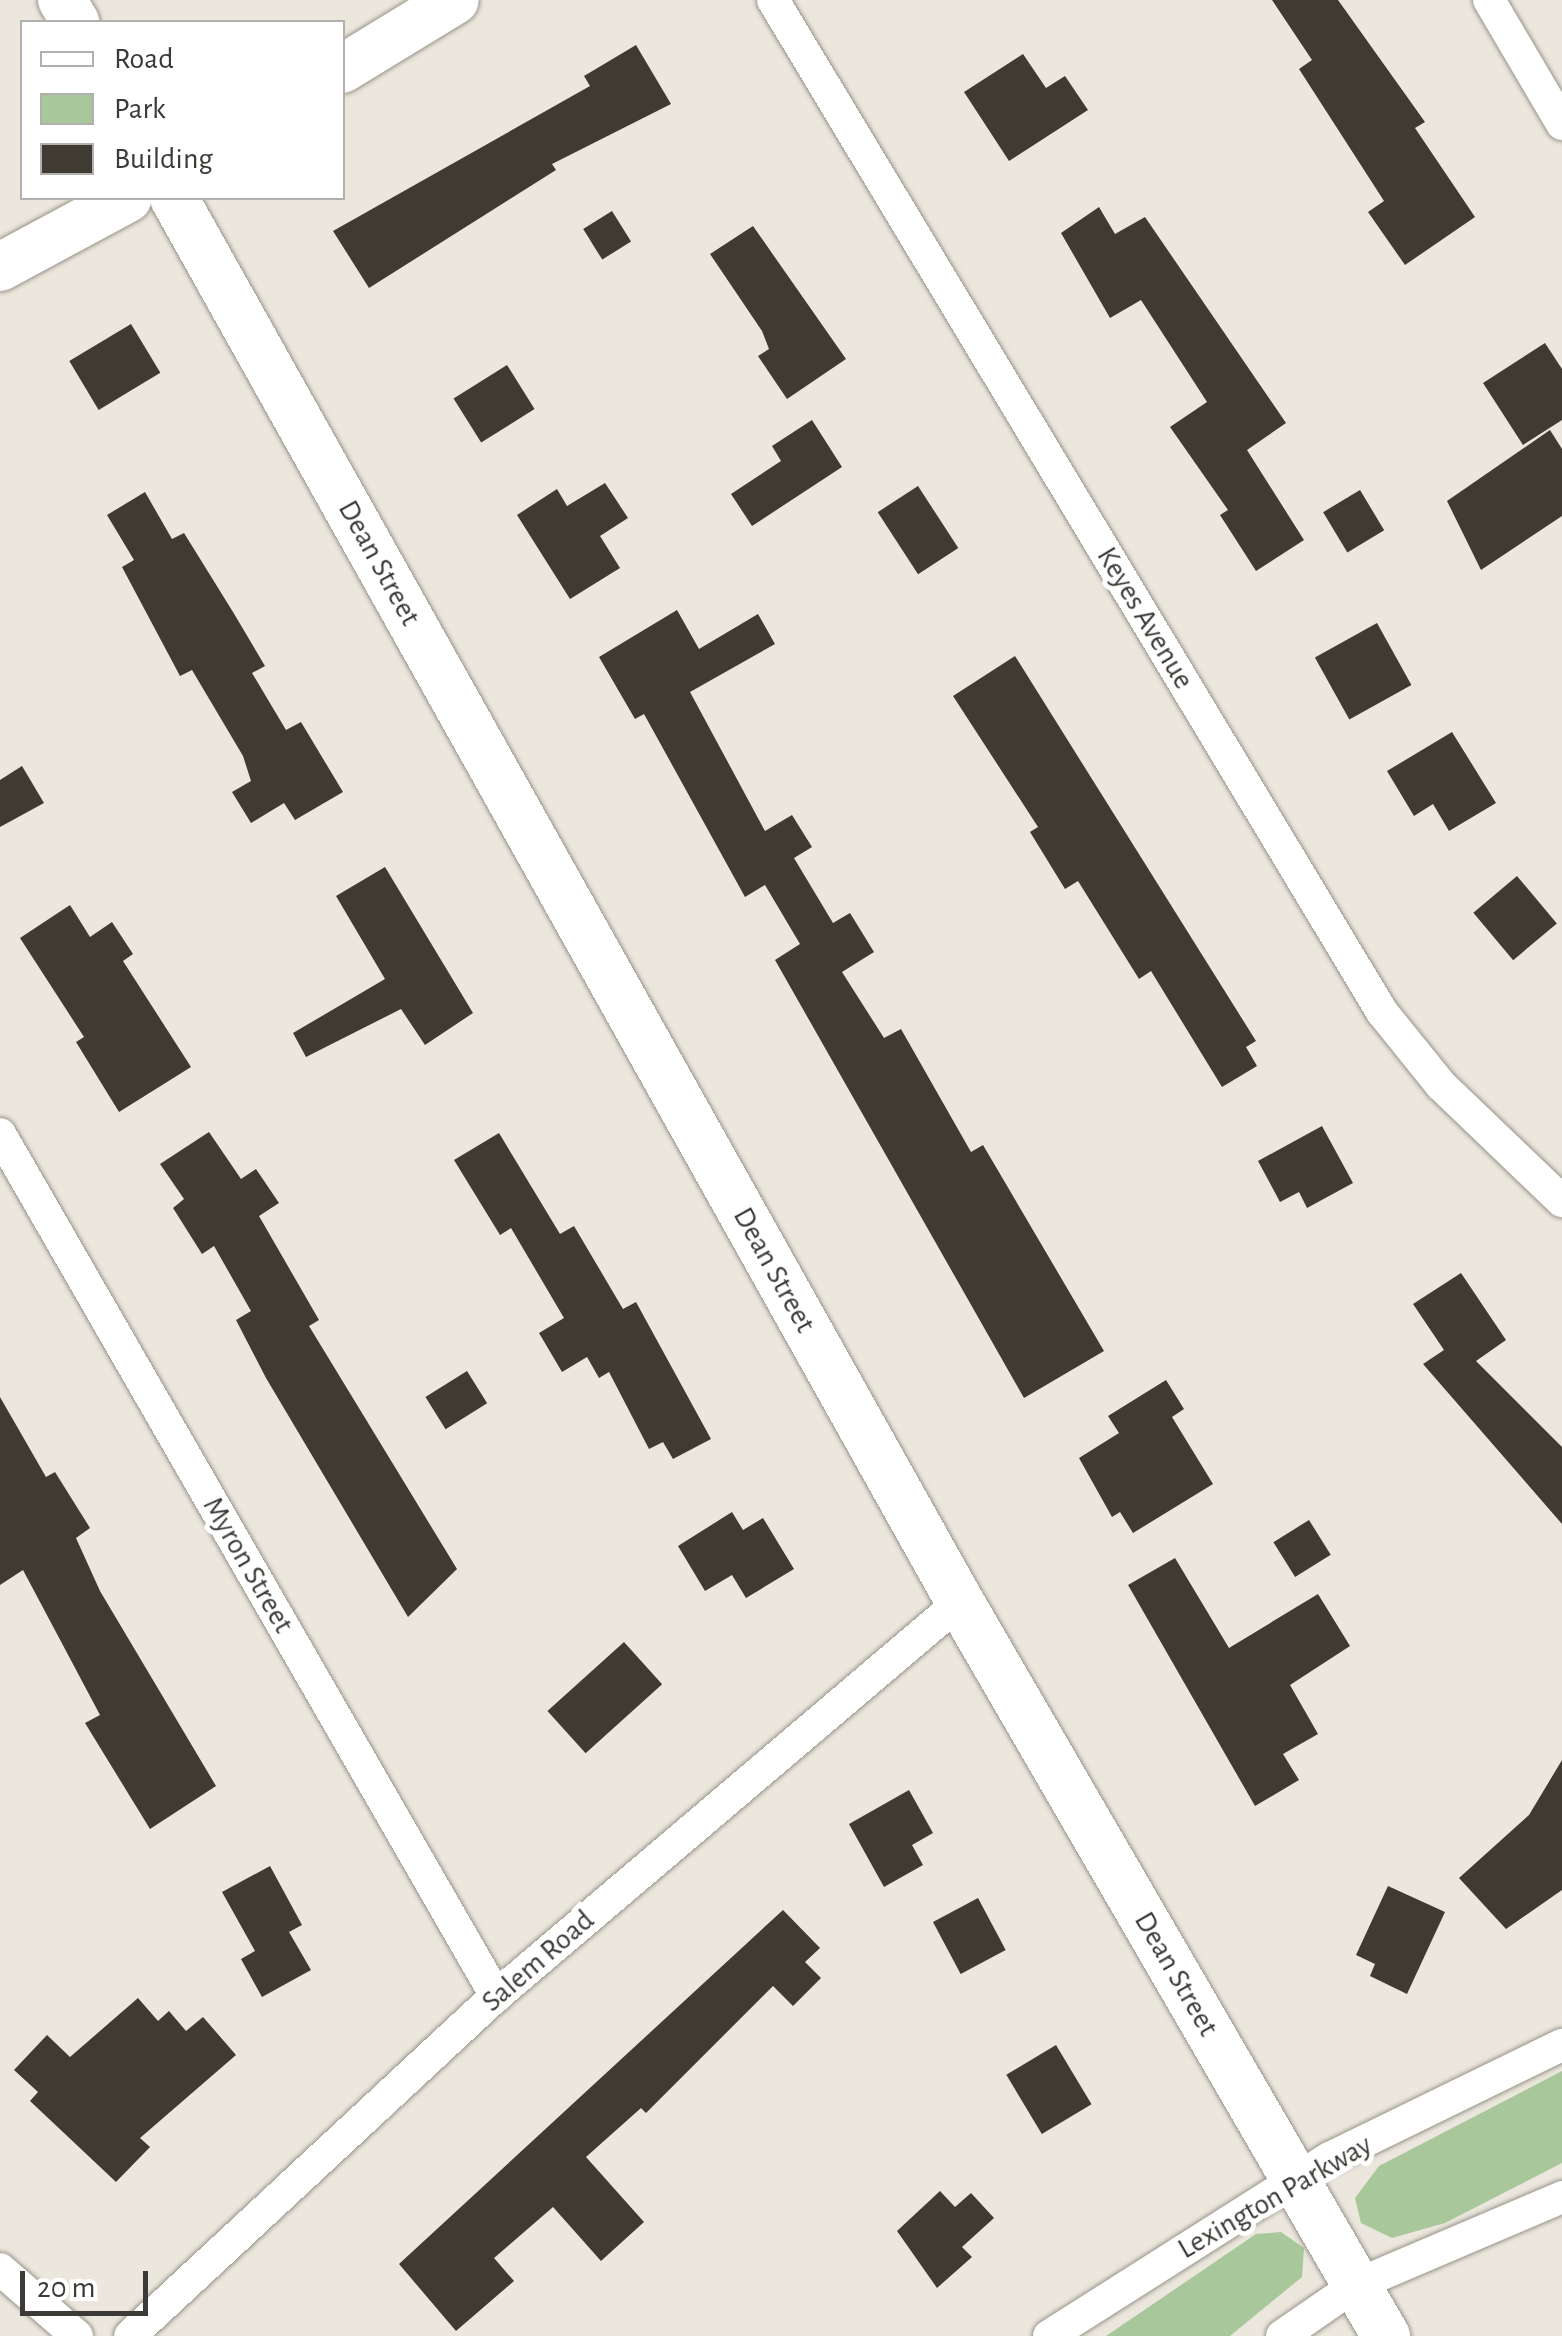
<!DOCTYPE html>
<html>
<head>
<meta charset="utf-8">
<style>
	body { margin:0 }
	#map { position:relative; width:1562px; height:2336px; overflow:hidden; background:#ece7dd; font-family:"Alegreya Sans",sans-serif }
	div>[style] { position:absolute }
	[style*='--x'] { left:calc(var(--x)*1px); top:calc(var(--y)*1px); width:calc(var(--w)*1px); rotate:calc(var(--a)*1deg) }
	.green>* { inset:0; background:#a8c89b }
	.building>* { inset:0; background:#3f3b33; transform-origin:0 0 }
	.roads { filter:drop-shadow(0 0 2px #979389) drop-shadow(0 0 2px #979389) }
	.street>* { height:32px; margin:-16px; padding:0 16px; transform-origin:16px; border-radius:16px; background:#fff }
	.secondary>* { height:48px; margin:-24px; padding:0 24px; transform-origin:24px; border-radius:24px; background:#fff }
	span { translate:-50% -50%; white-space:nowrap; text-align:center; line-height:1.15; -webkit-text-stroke:10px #fff; paint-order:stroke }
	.street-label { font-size:30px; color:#3b3a36 }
	.legend { position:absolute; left:20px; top:20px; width:325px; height:180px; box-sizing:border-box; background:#fff; border:2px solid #b1b0af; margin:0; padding:12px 18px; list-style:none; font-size:30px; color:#3b3a36 }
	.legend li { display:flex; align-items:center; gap:20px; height:50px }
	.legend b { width:50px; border:2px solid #b1b0af }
	.scale { position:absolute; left:20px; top:2271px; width:128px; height:45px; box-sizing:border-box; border:5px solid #3b3a36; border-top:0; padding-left:12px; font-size:30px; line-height:35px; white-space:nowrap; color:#3b3a36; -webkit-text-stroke:8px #fff; paint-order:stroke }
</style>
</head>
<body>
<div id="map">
	<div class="green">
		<div style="clip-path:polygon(1562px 2071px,1562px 2163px,1445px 2223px,1392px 2238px,1361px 2223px,1355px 2198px,1379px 2166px)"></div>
		<div style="clip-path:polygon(1281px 2232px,1304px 2248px,1302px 2277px,1230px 2336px,1106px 2336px,1256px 2234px)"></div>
	</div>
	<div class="building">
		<div style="clip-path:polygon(1272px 0,1338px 0,1425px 122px,1415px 128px,1475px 217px,1405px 265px,1368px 212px,1384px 201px,1299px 69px,1312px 60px)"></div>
		<div style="clip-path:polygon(636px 45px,671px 104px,552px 164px,556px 170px,369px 288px,333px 231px,590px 86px,584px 76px)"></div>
		<div style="clip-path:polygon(1023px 54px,1046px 88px,1065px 76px,1088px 110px,1009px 161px,964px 92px)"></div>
		<div style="clip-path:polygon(1099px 207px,1115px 234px,1145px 217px,1286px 423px,1247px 450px,1304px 540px,1256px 571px,1220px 515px,1228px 510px,1170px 427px,1207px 402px,1141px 300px,1110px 318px,1061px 233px)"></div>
		<div style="left:612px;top:211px;width:36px;height:34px;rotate:58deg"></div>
		<div style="clip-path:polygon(753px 226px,846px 359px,787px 399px,758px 356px,769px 349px,762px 331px,710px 254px)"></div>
		<div style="left:131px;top:324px;width:57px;height:72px;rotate:59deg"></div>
		<div style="clip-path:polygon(1545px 343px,1562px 369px,1562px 420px,1523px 445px,1483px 383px)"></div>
		<div style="left:507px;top:365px;width:52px;height:63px;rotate:58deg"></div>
		<div style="clip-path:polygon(812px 420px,842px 467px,752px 526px,731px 494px,781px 461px,772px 446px)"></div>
		<div style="clip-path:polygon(1550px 430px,1562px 449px,1562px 516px,1481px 570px,1447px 501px)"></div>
		<div style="clip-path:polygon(605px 483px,628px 518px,600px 536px,620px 568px,570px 599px,517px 515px,557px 489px,567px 506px)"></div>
		<div style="left:918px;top:486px;width:74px;height:48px;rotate:57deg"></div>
		<div style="left:1360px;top:490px;width:47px;height:43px;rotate:59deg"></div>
		<div style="clip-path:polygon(145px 492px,172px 539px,184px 533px,233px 612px,265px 666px,252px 673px,286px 730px,301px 722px,343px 792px,295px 820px,284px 803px,251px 823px,232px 792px,251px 781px,243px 756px,192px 670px,180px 676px,122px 567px,134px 560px,107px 515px)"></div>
		<div style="clip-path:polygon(677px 610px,699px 649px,758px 614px,775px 644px,690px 692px,765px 831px,792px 815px,812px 847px,794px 858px,833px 923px,850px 913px,874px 952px,842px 972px,884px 1038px,901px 1029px,971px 1152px,983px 1145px,1104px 1351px,1024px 1398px,775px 960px,800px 944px,765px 885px,745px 897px,644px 714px,635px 719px,599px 657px)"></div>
		<div style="left:1377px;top:623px;width:71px;height:71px;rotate:61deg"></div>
		<div style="clip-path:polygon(1015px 656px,1256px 1041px,1246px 1047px,1257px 1066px,1222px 1087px,1151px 971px,1139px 979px,1078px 881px,1065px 889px,1030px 832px,1038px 827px,953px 696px)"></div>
		<div style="clip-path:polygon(1452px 732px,1496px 803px,1449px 831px,1433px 804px,1414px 816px,1387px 771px)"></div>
		<div style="clip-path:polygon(22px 766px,44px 803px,0 827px,0 780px)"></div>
		<div style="clip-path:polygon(385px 867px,473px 1013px,425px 1045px,401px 1009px,306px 1057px,293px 1033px,385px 979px,336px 896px)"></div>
		<div style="left:1517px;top:876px;width:62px;height:57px;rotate:50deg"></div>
		<div style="clip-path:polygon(70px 905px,90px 937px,112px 922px,133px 954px,123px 961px,191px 1067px,119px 1112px,76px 1042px,84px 1037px,20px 938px)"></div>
		<div style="clip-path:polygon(1322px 1126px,1353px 1183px,1307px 1208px,1299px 1192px,1280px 1202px,1258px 1161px)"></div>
		<div style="clip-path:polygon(209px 1132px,241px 1179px,256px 1169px,279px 1203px,259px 1216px,319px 1320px,309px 1326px,457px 1569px,408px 1617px,266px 1378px,236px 1320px,251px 1311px,214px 1246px,202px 1254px,173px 1208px,184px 1199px,160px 1164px)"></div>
		<div style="clip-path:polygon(499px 1133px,560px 1234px,574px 1226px,623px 1309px,636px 1302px,711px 1439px,673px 1459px,663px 1442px,649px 1449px,609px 1372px,599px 1378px,587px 1357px,562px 1372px,539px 1333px,564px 1318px,511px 1228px,500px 1235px,454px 1160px)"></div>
		<div style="clip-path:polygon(1461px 1273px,1506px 1340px,1476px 1361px,1562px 1447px,1562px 1524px,1423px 1364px,1444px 1350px,1413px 1304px)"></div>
		<div style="left:467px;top:1371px;width:38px;height:49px;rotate:58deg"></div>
		<div style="clip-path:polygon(1166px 1380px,1184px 1409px,1172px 1417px,1213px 1484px,1133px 1533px,1120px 1512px,1112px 1517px,1079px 1458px,1119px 1433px,1108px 1416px)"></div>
		<div style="clip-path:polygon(0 1397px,46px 1477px,55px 1472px,90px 1528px,76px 1538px,100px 1591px,216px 1786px,150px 1829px,85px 1723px,100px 1715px,23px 1570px,0 1585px)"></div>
		<div style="clip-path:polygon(732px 1512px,743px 1530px,763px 1518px,794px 1569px,746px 1598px,732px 1575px,705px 1591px,678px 1546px)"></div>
		<div style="left:1309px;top:1520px;width:41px;height:42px;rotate:58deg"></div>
		<div style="clip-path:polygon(1175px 1558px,1229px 1648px,1318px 1594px,1350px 1646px,1290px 1685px,1318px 1734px,1283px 1754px,1299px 1780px,1255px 1806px,1128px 1585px)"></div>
		<div style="left:624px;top:1642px;width:57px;height:103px;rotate:48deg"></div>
		<div style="clip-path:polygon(1562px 1760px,1562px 1890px,1506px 1929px,1459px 1878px,1529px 1815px)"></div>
		<div style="clip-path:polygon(909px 1790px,933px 1833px,912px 1845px,923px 1865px,884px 1887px,849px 1824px)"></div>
		<div style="clip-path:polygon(270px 1866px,302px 1925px,289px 1932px,311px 1970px,262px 1997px,241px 1959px,255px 1951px,222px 1892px)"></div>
		<div style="clip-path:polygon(1388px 1886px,1445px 1912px,1407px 1994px,1370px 1976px,1375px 1964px,1356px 1955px)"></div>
		<div style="left:978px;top:1898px;width:59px;height:51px;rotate:62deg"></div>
		<div style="clip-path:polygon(783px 1910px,820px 1948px,805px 1962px,821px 1978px,793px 2006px,773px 1986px,646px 2113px,641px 2108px,586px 2157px,644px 2222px,601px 2261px,553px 2207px,494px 2258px,514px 2281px,456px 2331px,399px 2264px)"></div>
		<div style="clip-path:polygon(138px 1998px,158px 2021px,169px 2011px,186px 2031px,203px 2017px,236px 2055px,140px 2138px,150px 2147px,116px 2182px,30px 2101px,38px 2092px,14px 2070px,47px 2035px,70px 2057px)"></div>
		<div style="left:1056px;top:2045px;width:69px;height:58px;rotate:59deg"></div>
		<div style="clip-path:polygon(940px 2191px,955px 2207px,971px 2193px,994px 2218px,962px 2247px,972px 2257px,937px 2288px,897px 2231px)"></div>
	</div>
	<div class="roads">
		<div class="street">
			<div style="--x:773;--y:0;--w:1181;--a:58.96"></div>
			<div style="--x:1382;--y:1012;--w:94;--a:51.1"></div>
			<div style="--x:1441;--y:1085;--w:168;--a:43.8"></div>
			<div style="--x:1489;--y:0;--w:144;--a:59.5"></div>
			<div style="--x:0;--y:1134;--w:995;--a:60.08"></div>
			<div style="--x:0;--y:2269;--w:102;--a:41"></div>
			<div style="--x:130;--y:2336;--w:500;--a:-42.9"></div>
			<div style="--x:496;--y:1996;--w:609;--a:-40.34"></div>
			<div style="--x:1049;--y:2336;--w:333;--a:-32.4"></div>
			<div style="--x:1330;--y:2158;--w:258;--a:-26"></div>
			<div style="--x:1282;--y:2336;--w:90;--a:-34.6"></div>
			<div style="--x:1356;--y:2285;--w:224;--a:-23.1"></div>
		</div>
		<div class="secondary">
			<div style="--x:62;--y:0;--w:26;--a:59"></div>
			<div style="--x:342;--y:69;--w:132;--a:-31.4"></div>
			<div style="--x:174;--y:198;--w:1609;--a:60.76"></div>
			<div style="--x:960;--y:1602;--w:849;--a:59.87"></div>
			<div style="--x:0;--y:267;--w:145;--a:-28.3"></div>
		</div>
	</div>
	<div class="street-label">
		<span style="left:379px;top:563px;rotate:61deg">Dean Street</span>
		<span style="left:1145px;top:618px;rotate:59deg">Keyes Avenue</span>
		<span style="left:774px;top:1270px;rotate:61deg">Dean Street</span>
		<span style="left:248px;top:1565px;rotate:60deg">Myron Street</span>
		<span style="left:538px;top:1961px;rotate:-41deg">Salem Road</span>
		<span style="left:1176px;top:1974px;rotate:60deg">Dean Street</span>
		<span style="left:1275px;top:2197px;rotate:-30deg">Lexington Parkway</span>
	</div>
	<ul class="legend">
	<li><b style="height:12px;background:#fff"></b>Road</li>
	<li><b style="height:28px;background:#a8c89b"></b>Park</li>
	<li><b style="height:28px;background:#3f3b33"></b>Building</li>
	</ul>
	<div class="scale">20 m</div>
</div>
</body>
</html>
